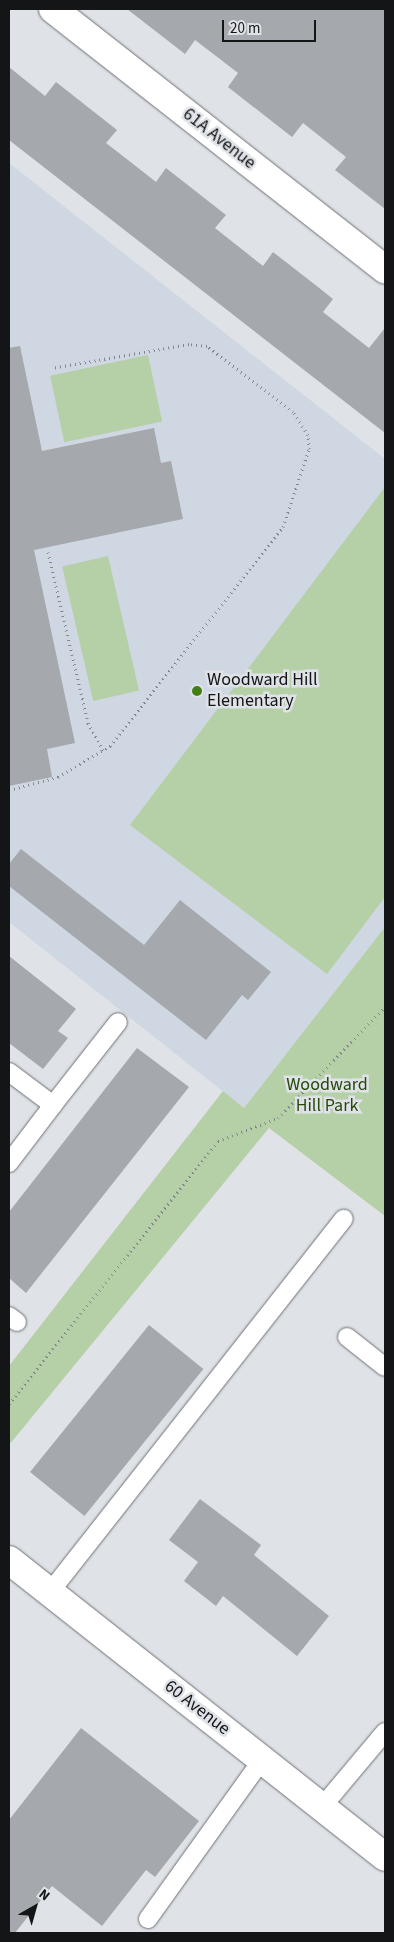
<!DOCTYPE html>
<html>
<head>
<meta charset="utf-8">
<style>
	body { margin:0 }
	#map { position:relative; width:394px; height:1942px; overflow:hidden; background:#dfe2e7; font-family:"Source Sans 3",sans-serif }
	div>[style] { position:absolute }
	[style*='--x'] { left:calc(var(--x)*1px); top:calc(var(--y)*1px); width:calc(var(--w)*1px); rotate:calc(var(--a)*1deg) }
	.built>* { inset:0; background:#cfd7e2 }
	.green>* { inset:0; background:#b5cfa7; transform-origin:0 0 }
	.building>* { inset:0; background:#a5a8ac; transform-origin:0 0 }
	.path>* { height:3px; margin-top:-1.5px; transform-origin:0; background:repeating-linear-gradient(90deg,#84868a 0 1px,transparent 0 5px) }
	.roads { filter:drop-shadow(0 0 1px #6e7175) drop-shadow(0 0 1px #6e7175) }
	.lane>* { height:18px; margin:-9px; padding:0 9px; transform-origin:9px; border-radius:9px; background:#fff }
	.street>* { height:28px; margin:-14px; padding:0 14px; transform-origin:14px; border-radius:14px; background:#fff }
	.secondary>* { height:28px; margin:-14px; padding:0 14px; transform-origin:14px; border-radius:14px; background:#fff }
	.dots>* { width:14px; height:14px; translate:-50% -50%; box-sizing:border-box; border:2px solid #dfe2e7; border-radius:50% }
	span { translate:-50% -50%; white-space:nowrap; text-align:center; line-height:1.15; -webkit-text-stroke:5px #dfe2e7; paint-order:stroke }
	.street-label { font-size:18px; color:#141517 }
	.poi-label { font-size:18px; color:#141517 }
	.left { translate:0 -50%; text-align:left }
	.park-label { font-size:18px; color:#26490a }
	.frame { position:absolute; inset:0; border:10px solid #141517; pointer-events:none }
	.north { position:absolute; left:10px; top:1882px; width:50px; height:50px; -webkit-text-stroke:4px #dfe2e7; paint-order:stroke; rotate:38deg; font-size:14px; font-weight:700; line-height:20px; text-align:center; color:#141517 }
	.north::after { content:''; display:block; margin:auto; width:18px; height:22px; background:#141517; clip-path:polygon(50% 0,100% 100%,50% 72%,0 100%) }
	.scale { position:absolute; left:222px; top:20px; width:94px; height:22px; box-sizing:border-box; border:2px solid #141517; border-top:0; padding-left:6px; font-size:15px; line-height:18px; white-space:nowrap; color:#141517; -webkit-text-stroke:4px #dfe2e7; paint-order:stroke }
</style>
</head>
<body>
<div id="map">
	<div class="built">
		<div style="clip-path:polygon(9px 163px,385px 459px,385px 927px,244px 1108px,9px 922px)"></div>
	</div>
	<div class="green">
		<div style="left:148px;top:355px;width:68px;height:100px;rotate:78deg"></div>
		<div style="clip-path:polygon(385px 487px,385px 897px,327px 974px,130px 825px)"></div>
		<div style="left:108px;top:556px;width:138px;height:47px;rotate:77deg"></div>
		<div style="clip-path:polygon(385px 927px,385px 1216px,269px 1128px,9px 1445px,9px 1366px,223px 1091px,244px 1108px)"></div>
	</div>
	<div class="building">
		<div style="clip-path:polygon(127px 9px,385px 9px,385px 209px,335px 170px,346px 157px,303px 123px,292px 137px,228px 87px,238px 73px,216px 56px,195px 40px,185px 54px)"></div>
		<div style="clip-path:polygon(9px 67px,45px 96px,56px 82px,117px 130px,106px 143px,128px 160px,156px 182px,166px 168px,226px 215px,215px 228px,263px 266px,273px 252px,318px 287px,333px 299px,323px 312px,369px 348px,385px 328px,385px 433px,9px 140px)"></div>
		<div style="clip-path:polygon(20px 346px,42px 451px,154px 428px,161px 463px,171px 461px,183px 519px,34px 550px,75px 743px,47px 749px,52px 777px,9px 786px,9px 348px)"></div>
		<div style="clip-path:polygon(21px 849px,144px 945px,180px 900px,271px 972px,248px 1000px,242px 995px,206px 1040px,9px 886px,9px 864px)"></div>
		<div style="clip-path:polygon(9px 956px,76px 1009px,58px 1031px,68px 1038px,43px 1069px,9px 1043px)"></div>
		<div style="clip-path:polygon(137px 1048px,189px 1087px,26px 1293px,9px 1278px,9px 1212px)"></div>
		<div style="left:149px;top:1325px;width:70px;height:189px;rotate:39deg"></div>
		<div style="clip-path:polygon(200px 1499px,261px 1545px,254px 1555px,329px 1616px,297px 1656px,223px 1596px,216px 1606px,184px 1581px,198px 1562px,169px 1540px)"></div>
		<div style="clip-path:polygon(81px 1728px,199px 1821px,155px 1877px,146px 1870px,102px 1926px,52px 1886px,15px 1933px,9px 1933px,9px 1820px)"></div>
	</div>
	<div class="path">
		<div style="--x:48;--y:552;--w:176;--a:76.8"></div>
		<div style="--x:88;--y:723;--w:33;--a:61"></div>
		<div style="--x:9;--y:790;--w:51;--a:-14.9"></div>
		<div style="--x:58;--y:777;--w:61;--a:-30.8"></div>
		<div style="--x:110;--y:746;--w:279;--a:-51.7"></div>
		<div style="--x:283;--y:527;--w:82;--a:-71.6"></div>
		<div style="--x:309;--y:449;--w:14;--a:-94"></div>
		<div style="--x:308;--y:435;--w:27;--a:-123"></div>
		<div style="--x:293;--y:412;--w:108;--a:-142.5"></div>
		<div style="--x:207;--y:346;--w:18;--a:-174"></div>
		<div style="--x:189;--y:344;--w:139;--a:170.1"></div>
		<div style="--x:9;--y:1404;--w:336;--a:-51.5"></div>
		<div style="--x:218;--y:1141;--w:64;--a:-21"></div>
		<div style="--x:278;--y:1118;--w:154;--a:-46.1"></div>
	</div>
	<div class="roads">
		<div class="lane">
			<div style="--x:9;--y:1072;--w:55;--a:36.9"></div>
			<div style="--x:53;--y:1105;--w:73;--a:127.2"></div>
			<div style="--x:53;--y:1105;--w:105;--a:-51.9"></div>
			<div style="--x:9;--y:1316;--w:10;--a:37"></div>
			<div style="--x:347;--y:1337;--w:48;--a:38.3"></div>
			<div style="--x:50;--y:1592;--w:475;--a:-51.8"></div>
			<div style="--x:322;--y:1807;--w:98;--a:-50"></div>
			<div style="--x:148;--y:1919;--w:196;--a:-54.4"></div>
		</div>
		<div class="street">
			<div style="--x:53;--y:9;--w:422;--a:38.1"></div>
		</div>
		<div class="secondary">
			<div style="--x:9;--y:1560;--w:479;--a:38.3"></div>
		</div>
	</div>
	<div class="dots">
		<div style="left:197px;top:691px;background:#457e17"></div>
	</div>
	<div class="street-label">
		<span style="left:219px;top:139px;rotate:38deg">61A Avenue</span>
		<span style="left:197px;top:1708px;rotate:38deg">60 Avenue</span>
	</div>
	<div class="poi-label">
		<span class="left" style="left:207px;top:691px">Woodward Hill<br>Elementary</span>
	</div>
	<div class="park-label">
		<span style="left:327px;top:1096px">Woodward<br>Hill Park</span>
	</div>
	<div class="frame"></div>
	<div class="north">N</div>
	<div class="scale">20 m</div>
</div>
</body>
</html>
